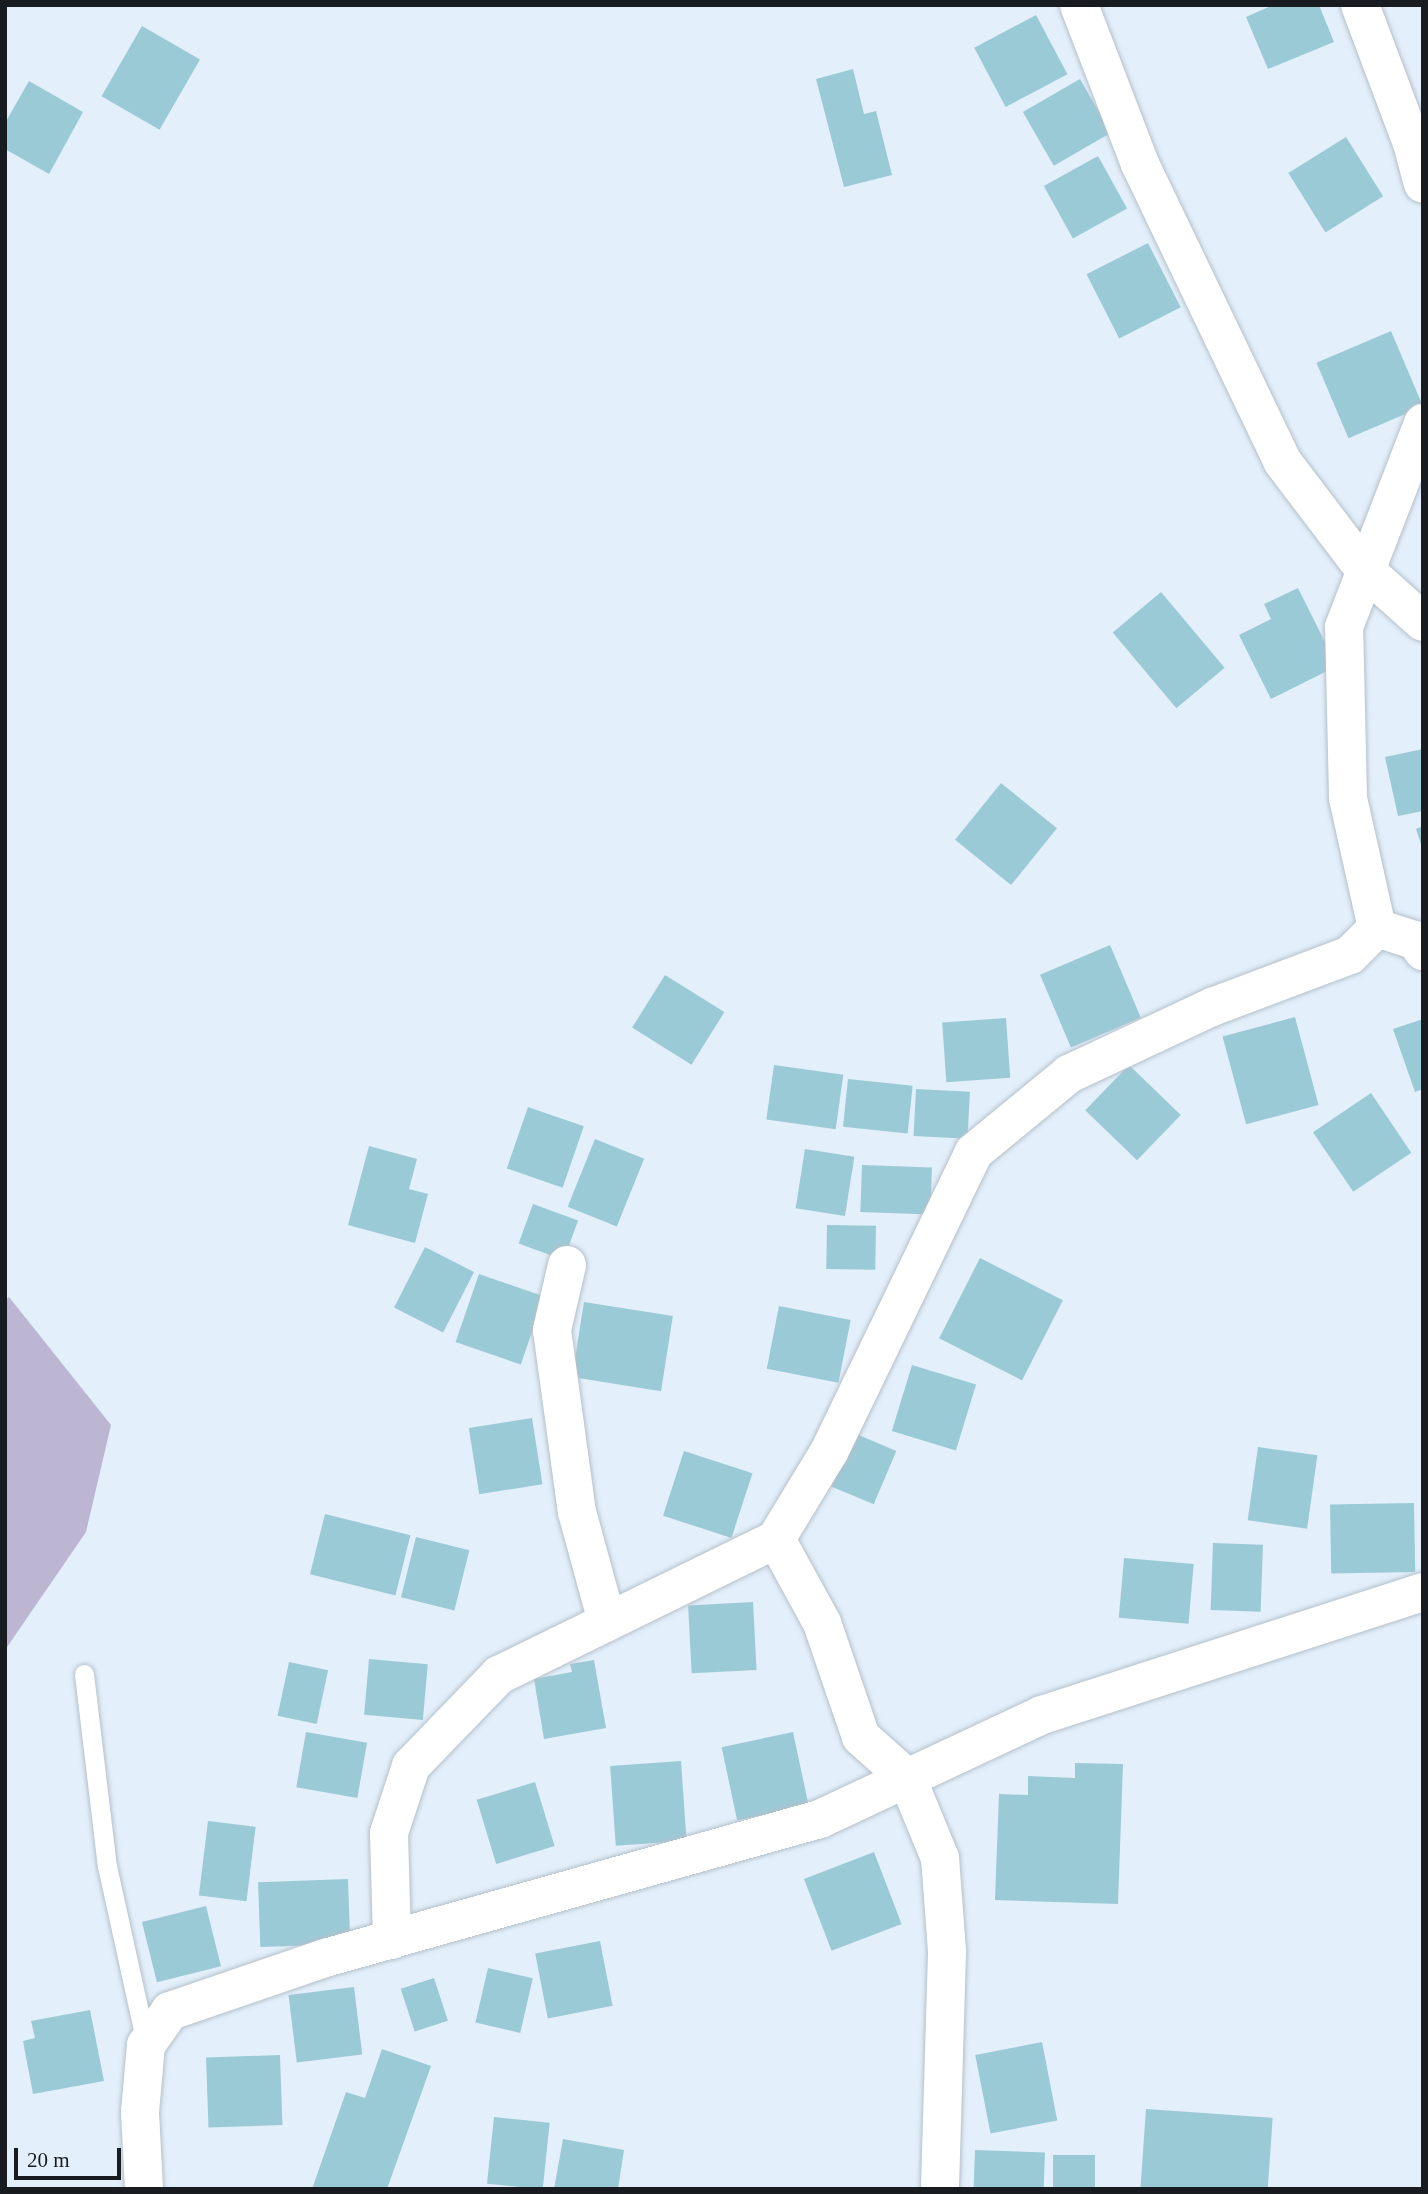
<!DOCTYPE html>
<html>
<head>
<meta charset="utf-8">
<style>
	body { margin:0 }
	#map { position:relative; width:1428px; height:2194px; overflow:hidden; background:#e3effa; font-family:"Times New Roman",serif }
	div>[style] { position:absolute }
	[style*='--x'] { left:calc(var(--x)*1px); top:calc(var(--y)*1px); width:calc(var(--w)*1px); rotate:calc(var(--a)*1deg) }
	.green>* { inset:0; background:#bcb6d2 }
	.building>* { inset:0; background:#9bcad7; transform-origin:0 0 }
	.roads { filter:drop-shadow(0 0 2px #b4c0ca) drop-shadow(0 0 2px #b4c0ca) }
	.service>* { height:19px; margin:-9.5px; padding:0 9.5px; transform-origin:9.5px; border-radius:9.5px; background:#fff }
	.minor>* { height:38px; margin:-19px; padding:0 19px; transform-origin:19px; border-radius:19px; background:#fff }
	span { translate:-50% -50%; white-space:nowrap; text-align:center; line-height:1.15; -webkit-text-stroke:6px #e3effa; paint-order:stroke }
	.frame { position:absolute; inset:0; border:7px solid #181c20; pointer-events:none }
	.scale { position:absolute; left:14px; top:2148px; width:107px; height:32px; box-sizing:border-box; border:4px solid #181c20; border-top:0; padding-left:9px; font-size:21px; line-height:24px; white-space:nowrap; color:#181c20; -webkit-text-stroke:5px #e3effa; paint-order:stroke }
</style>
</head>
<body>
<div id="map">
	<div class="green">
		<div style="clip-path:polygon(9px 1297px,111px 1425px,86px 1532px,5px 1650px,5px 1300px)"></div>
	</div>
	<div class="building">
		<div style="clip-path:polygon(1273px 5px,1319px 5px,1334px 42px,1268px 69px,1246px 17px)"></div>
		<div style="left:1036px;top:15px;width:67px;height:70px;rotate:62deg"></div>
		<div style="left:142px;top:26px;width:67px;height:81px;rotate:30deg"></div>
		<div style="clip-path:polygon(853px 69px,864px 114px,876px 111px,892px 175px,844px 187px,816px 79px)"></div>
		<div style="left:1080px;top:79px;width:62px;height:66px;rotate:60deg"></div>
		<div style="clip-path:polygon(29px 81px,83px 112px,49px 174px,5px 149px,5px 123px)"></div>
		<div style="left:1346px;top:137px;width:70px;height:68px;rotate:58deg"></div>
		<div style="left:1098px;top:156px;width:60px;height:62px;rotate:61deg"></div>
		<div style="left:1148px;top:243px;width:72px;height:69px;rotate:63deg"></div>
		<div style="left:1391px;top:331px;width:82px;height:81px;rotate:67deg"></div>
		<div style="clip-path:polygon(1298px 588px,1337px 666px,1271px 699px,1239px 635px,1271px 619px,1264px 604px)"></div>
		<div style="left:1161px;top:592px;width:99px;height:63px;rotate:50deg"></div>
		<div style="clip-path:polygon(1423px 749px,1423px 811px,1398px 816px,1385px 757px)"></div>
		<div style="left:1001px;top:783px;width:72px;height:73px;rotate:39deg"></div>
		<div style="clip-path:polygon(1423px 826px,1423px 847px,1422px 847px,1416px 829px)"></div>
		<div style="left:1110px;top:945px;width:79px;height:76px;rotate:67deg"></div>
		<div style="left:665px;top:975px;width:70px;height:62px;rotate:32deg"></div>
		<div style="left:1295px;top:1017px;width:91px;height:75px;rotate:75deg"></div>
		<div style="left:1006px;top:1018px;width:60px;height:64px;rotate:86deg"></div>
		<div style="clip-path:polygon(1423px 1019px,1423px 1089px,1415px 1092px,1393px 1029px)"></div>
		<div style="left:774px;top:1065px;width:70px;height:55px;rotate:8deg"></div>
		<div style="left:1129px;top:1065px;width:72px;height:63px;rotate:44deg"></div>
		<div style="left:848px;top:1079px;width:65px;height:48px;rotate:6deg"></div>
		<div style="left:916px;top:1089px;width:54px;height:47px;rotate:3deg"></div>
		<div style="left:1371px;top:1093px;width:72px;height:70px;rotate:56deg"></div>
		<div style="left:528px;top:1107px;width:59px;height:65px;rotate:19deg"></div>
		<div style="left:595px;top:1139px;width:53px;height:73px;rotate:22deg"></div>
		<div style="clip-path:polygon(369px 1146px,417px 1159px,409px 1189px,428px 1194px,415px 1243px,348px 1225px)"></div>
		<div style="left:805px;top:1149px;width:50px;height:60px;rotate:9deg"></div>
		<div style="left:862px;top:1165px;width:70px;height:47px;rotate:2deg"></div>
		<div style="left:533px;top:1204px;width:48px;height:42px;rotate:20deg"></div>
		<div style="left:827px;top:1225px;width:49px;height:44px;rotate:1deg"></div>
		<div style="left:425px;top:1247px;width:55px;height:68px;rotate:27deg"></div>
		<div style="left:980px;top:1258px;width:93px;height:90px;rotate:27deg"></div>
		<div style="left:479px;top:1274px;width:69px;height:72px;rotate:19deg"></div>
		<div style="left:584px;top:1302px;width:90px;height:76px;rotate:9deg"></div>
		<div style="left:779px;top:1306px;width:73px;height:64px;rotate:11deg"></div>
		<div style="left:912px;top:1365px;width:67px;height:69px;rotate:17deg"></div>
		<div style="left:532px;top:1418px;width:67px;height:64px;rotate:81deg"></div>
		<div style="left:854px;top:1433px;width:46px;height:58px;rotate:23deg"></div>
		<div style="left:1258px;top:1447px;width:60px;height:74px;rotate:8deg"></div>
		<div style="left:684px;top:1451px;width:72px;height:68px;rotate:18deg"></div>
		<div style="left:1414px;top:1503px;width:69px;height:84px;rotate:89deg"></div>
		<div style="left:325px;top:1514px;width:88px;height:62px;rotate:14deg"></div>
		<div style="left:416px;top:1537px;width:55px;height:62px;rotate:14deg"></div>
		<div style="left:1213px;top:1543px;width:50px;height:67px;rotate:2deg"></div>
		<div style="left:1124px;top:1558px;width:70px;height:60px;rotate:5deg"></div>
		<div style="left:753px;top:1602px;width:68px;height:65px;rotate:87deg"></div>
		<div style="left:369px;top:1659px;width:59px;height:56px;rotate:5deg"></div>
		<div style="clip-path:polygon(594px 1660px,606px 1728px,544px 1739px,534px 1679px,572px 1672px,570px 1664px)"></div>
		<div style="left:289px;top:1662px;width:40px;height:55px;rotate:12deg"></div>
		<div style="left:306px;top:1732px;width:62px;height:56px;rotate:10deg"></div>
		<div style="left:793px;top:1732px;width:75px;height:73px;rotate:78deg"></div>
		<div style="left:681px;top:1761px;width:80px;height:71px;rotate:86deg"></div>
		<div style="clip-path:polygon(1075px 1763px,1123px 1764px,1118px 1904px,995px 1900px,999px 1794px,1028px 1795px,1028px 1776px,1075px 1778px)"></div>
		<div style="left:535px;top:1782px;width:67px;height:61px;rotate:73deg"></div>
		<div style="left:208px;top:1821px;width:48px;height:75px;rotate:7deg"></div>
		<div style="left:874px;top:1852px;width:77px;height:75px;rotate:69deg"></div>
		<div style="left:348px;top:1879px;width:65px;height:90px;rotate:88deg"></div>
		<div style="left:206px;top:1906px;width:62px;height:66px;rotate:76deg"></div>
		<div style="left:600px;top:1941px;width:66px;height:66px;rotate:79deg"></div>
		<div style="left:488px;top:1968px;width:46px;height:56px;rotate:13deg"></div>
		<div style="left:434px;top:1978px;width:45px;height:35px;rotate:72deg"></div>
		<div style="left:354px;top:1987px;width:68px;height:66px;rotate:83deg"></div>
		<div style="clip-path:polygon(90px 2010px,104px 2081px,33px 2094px,23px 2041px,35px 2038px,31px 2021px)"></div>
		<div style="left:1042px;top:2042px;width:80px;height:68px;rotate:79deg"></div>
		<div style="clip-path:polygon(382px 2049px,431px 2066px,387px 2189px,312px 2189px,346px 2092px,365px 2098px)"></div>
		<div style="left:280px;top:2055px;width:70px;height:74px;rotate:88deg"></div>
		<div style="left:1146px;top:2109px;width:127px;height:80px;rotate:4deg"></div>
		<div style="left:494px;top:2117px;width:56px;height:67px;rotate:6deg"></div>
		<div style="clip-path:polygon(563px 2139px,624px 2150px,618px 2189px,554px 2189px)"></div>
		<div style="left:975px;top:2150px;width:70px;height:39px;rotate:2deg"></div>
		<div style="left:1053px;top:2155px;width:42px;height:34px"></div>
	</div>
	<div class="roads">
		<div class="service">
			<div style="--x:84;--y:1674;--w:193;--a:83.2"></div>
			<div style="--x:107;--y:1866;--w:182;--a:77.6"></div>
		</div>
		<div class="minor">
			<div style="--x:1079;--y:5;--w:170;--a:69"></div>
			<div style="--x:1140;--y:164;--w:329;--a:64.4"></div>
			<div style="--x:1282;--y:461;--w:136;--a:52.8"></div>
			<div style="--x:1364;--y:569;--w:79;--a:41.9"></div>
			<div style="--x:1360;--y:5;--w:147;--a:69.4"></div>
			<div style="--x:1412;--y:143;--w:42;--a:75"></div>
			<div style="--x:1377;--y:928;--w:40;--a:18"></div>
			<div style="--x:1415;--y:940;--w:14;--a:54"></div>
			<div style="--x:567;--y:1265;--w:67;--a:103"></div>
			<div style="--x:552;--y:1330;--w:184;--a:82.2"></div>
			<div style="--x:577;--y:1512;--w:114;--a:74.7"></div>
			<div style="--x:776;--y:1539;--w:96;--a:61.3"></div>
			<div style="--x:822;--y:1623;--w:120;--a:71.1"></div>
			<div style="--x:861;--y:1737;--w:62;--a:41.7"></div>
			<div style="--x:907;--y:1778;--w:87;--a:67.6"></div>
			<div style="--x:940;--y:1858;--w:94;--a:85.7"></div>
			<div style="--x:947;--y:1952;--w:237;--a:91.7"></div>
			<div style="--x:392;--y:1940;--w:107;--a:-91.6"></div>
			<div style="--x:389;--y:1833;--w:71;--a:-71.8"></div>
			<div style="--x:411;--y:1766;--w:127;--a:-46"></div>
			<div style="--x:499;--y:1675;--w:309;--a:-26.1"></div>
			<div style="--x:776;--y:1539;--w:102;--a:-58.7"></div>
			<div style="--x:829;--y:1452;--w:333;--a:-64.2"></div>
			<div style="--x:974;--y:1152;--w:123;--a:-39.4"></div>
			<div style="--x:1069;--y:1074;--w:158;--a:-25.1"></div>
			<div style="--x:1212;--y:1007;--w:147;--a:-20.6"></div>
			<div style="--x:1350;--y:955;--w:38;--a:-45"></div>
			<div style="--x:1377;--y:928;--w:133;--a:-102.6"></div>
			<div style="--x:1348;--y:798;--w:171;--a:-91.3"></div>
			<div style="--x:1344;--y:627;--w:219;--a:-68.8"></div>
			<div style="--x:144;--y:2189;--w:77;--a:-93"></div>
			<div style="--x:140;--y:2112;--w:67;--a:-84.9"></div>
			<div style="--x:146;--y:2045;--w:42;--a:-54.8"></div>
			<div style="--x:170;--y:2011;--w:164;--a:-18.9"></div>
			<div style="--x:325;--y:1958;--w:514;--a:-15.69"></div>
			<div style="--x:820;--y:1819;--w:245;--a:-25.1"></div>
			<div style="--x:1042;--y:1715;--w:400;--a:-17.9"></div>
		</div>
	</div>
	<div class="frame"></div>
	<div class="scale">20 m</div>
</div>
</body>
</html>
